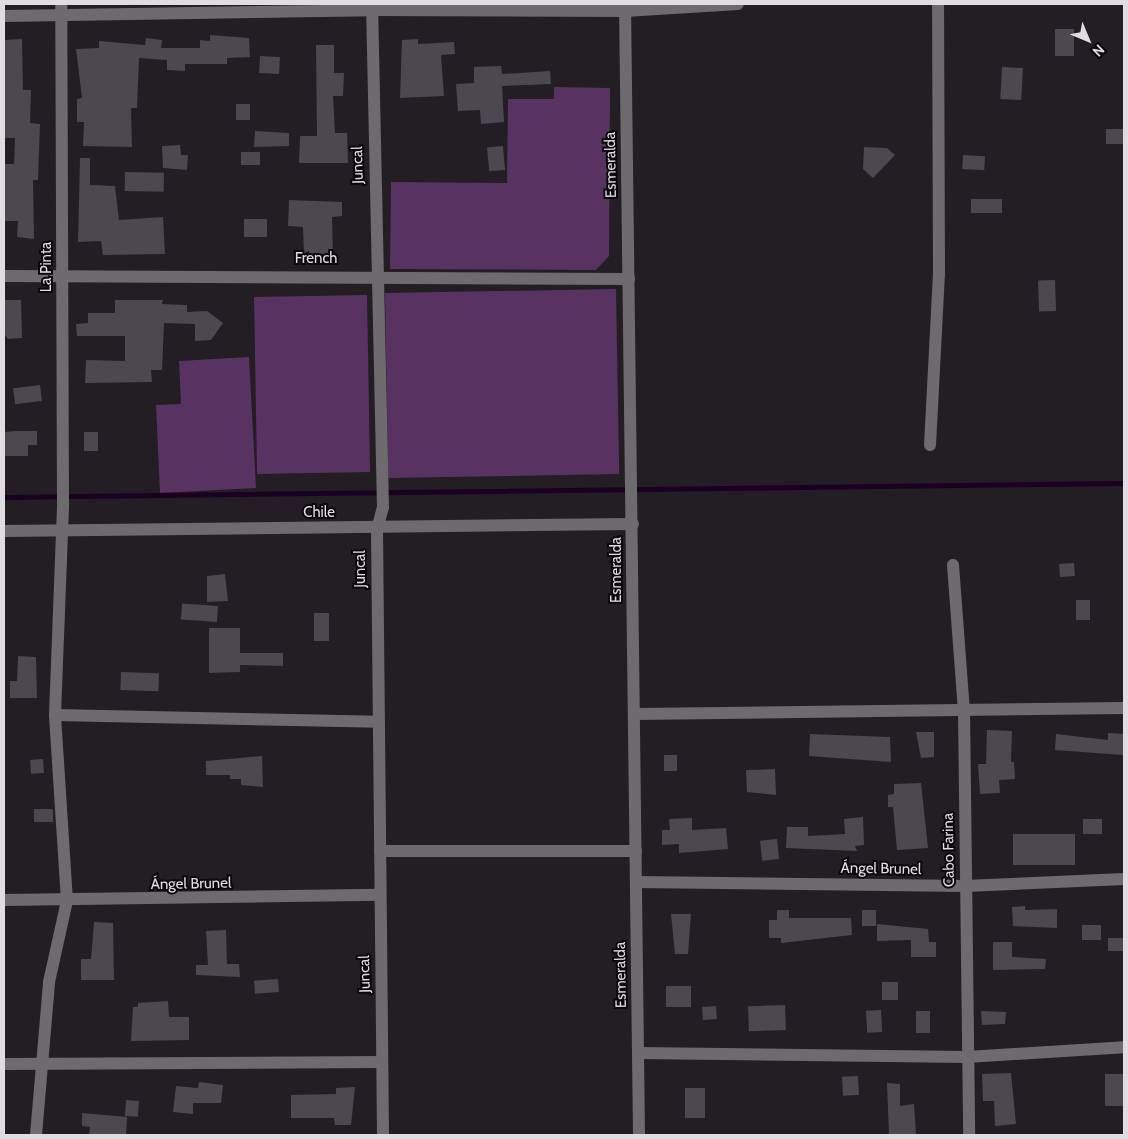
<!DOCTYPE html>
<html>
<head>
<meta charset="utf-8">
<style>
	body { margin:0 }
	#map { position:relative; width:1128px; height:1139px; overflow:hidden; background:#231d24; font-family:Cabin,sans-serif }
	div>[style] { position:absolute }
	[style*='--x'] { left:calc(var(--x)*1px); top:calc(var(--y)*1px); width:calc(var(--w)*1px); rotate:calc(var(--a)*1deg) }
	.green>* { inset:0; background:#583361; transform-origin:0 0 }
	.stream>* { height:5px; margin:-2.5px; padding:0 2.5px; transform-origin:2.5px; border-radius:2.5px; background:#1b0022 }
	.building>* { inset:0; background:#4d474f; transform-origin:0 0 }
	.minor>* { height:12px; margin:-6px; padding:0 6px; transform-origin:6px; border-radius:6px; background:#6e6b6e }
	span { translate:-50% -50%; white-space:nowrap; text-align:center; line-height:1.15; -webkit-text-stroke:4px #0b080b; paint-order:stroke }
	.street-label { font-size:15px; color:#e0dde1 }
	.frame { position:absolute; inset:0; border:5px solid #e0dde1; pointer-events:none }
	.north { position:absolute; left:1063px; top:15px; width:50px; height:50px; -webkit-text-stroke:4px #0b080b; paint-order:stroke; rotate:135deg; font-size:14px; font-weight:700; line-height:20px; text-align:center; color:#e0dde1 }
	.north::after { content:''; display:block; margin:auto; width:18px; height:22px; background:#e0dde1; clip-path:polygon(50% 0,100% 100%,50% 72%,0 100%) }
</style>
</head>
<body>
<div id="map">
	<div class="green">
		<div style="clip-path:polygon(554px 87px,610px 88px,609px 256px,596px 270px,390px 269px,391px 182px,507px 183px,508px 99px,554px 99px)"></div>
		<div style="left:616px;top:289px;width:185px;height:231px;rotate:89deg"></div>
		<div style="left:367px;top:295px;width:177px;height:113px;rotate:89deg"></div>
		<div style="clip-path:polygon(249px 357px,256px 488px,160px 493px,156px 405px,181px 404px,179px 361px)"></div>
	</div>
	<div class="stream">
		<div style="--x:4;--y:497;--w:1120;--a:-0.72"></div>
	</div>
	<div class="building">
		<div style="left:1055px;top:29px;width:19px;height:27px"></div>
		<div style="clip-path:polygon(210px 35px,249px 38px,250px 57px,227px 58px,227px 64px,185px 64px,185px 71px,167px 70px,167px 60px,139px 58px,137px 108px,131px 108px,132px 147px,83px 146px,84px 122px,77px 122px,77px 99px,82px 98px,76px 49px,99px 48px,99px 41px,145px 45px,146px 38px,162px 40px,161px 48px,200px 48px,200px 40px,210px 41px)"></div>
		<div style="clip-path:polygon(22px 39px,23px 90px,31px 90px,30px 123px,40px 124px,38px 180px,33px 180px,34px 239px,17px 237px,18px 221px,4px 221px,4px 164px,14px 164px,15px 138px,4px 138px,4px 40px)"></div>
		<div style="clip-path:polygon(418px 39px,418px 44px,454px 42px,455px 54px,441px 55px,444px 96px,400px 98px,402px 40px)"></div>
		<div style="clip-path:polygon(316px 45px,334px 45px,334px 73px,344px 73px,343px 96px,333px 96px,335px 133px,347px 133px,348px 163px,299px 163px,300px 136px,317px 136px)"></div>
		<div style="left:260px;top:56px;width:20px;height:17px;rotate:3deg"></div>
		<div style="clip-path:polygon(501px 66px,502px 74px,550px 71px,551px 84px,502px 86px,504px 122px,481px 124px,480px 110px,458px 111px,456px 84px,474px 83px,474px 67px)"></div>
		<div style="left:1002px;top:67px;width:21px;height:32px;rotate:3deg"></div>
		<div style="left:236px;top:104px;width:14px;height:16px"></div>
		<div style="left:1124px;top:129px;width:15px;height:18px;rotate:90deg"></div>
		<div style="clip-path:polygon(255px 131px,289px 133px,289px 146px,254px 147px)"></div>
		<div style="clip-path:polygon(180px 145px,181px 155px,188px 155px,187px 170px,163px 168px,162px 146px)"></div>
		<div style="left:503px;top:146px;width:24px;height:16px;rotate:85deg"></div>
		<div style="clip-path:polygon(864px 147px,887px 148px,895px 155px,873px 178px,863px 169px)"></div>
		<div style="left:241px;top:152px;width:19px;height:13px"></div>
		<div style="left:963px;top:155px;width:22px;height:14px;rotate:3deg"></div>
		<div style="clip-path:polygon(80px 158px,90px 158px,90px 185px,115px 186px,119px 220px,163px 217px,165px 254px,103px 255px,101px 241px,78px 242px)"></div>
		<div style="left:125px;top:172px;width:39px;height:19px;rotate:1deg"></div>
		<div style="left:971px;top:199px;width:31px;height:14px"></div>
		<div style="clip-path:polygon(289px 200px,342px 202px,342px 216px,332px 217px,333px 254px,304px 254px,303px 227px,288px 226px)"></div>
		<div style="left:244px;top:219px;width:23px;height:18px"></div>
		<div style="left:1055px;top:280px;width:31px;height:17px;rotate:88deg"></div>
		<div style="clip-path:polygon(4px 300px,21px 300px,22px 338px,8px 339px,5px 335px)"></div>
		<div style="clip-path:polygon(115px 300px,163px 300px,162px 304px,187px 305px,187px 312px,207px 311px,223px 323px,211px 340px,195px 341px,195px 324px,164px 323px,162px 370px,151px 370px,152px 382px,85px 383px,86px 360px,125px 361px,125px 336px,77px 336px,76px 324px,88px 323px,88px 313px,115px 313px)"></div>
		<div style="left:40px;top:385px;width:16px;height:27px;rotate:83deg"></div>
		<div style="clip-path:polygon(16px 431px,37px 431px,37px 445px,28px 445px,28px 456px,4px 456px,4px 432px)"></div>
		<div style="left:84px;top:432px;width:14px;height:19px"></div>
		<div style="left:1074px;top:563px;width:13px;height:15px;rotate:86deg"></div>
		<div style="clip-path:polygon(225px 574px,228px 601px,207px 602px,207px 576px)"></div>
		<div style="left:1076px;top:600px;width:14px;height:20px"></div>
		<div style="left:218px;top:606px;width:16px;height:36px;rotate:94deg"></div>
		<div style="left:314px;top:613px;width:15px;height:28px"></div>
		<div style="clip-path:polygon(209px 628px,240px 628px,240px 653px,283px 653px,283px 666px,240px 665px,240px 672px,209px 673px)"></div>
		<div style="clip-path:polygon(18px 656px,36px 657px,37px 698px,10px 698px,10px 681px,17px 681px)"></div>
		<div style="left:121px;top:672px;width:38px;height:18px;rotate:2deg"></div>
		<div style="clip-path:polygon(987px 730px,1012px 731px,1011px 762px,1014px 762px,1015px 779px,999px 780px,1000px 793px,980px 794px,978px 764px,986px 764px)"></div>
		<div style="clip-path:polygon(916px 732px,934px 732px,934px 757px,921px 758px)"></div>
		<div style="clip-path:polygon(1108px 733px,1124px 734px,1123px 755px,1055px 750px,1056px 734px,1108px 740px)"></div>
		<div style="clip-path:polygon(810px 734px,890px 737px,891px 762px,809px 756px)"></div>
		<div style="left:677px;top:755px;width:16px;height:13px;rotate:90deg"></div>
		<div style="clip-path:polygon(262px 756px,263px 787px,241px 785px,241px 779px,230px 779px,230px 775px,206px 775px,206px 761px)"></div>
		<div style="left:43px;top:759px;width:14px;height:13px;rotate:86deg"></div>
		<div style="clip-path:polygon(775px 769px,776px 795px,747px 792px,746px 770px)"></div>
		<div style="clip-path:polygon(921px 783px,928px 848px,897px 850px,893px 807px,888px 807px,888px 795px,894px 794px,894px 784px)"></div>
		<div style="left:34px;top:809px;width:19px;height:13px"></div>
		<div style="clip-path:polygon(863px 817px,864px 845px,855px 846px,857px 851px,786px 848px,787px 827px,808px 827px,808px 836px,845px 834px,844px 819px)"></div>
		<div style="clip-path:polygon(692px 818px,692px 830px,726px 828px,728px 849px,679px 853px,679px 844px,662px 845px,662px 830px,670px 830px,669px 819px)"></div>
		<div style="left:1083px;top:819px;width:19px;height:15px"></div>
		<div style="left:1013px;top:834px;width:62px;height:31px"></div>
		<div style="left:777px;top:839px;width:20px;height:17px;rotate:84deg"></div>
		<div style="clip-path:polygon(1025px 906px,1025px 910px,1057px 909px,1057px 928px,1013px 926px,1012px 907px)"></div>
		<div style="clip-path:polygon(777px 910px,789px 910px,789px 918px,851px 918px,852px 935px,781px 943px,781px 938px,769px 938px,769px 920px,777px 920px)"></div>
		<div style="left:862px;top:910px;width:14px;height:16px"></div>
		<div style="clip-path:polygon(671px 914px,691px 914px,688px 954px,675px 954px)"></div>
		<div style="clip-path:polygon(94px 922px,113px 923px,114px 980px,81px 980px,81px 959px,91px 959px)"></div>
		<div style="clip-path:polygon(877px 924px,928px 929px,929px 942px,936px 942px,936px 957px,911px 957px,911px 940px,877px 941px)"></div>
		<div style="left:1082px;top:925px;width:19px;height:15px"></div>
		<div style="clip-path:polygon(226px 930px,227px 964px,239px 964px,240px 977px,196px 975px,196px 965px,208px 965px,206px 931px)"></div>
		<div style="left:1124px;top:938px;width:13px;height:16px;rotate:90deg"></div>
		<div style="clip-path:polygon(993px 942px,1012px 942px,1012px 957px,1046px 959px,1045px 969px,993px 970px)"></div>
		<div style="left:278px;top:979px;width:13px;height:24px;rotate:86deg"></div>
		<div style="left:882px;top:982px;width:16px;height:18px"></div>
		<div style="left:666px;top:986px;width:25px;height:21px"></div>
		<div style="clip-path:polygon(168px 1001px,169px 1017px,189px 1017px,189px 1040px,131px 1041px,133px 1007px,138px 1007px,138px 1003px)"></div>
		<div style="left:785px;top:1005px;width:25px;height:37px;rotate:88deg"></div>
		<div style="left:716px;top:1006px;width:13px;height:14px;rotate:86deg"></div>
		<div style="left:881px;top:1010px;width:22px;height:15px;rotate:87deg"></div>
		<div style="left:916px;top:1011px;width:14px;height:22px"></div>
		<div style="clip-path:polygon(981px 1011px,1006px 1012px,1005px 1024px,982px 1025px)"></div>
		<div style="clip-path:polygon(1011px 1073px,1016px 1124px,995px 1126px,994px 1101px,983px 1101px,982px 1074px)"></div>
		<div style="left:1105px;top:1074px;width:18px;height:32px"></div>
		<div style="left:858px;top:1076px;width:19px;height:16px;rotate:87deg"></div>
		<div style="clip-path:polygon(199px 1082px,223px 1085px,221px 1103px,193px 1103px,193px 1114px,173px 1112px,176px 1086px,198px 1088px)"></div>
		<div style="clip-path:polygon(887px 1083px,900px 1084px,900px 1106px,914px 1104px,916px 1134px,889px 1135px)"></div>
		<div style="clip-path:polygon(355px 1087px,351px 1125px,335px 1125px,334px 1118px,291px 1118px,291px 1095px,336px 1094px,336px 1088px)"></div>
		<div style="left:685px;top:1088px;width:20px;height:30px"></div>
		<div style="left:126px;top:1100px;width:13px;height:16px;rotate:4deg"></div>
		<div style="clip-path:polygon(82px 1113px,127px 1117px,126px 1135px,89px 1135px,90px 1127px,82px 1126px)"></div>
	</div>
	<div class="minor">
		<div style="--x:372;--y:4;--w:503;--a:88.75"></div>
		<div style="--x:383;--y:507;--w:24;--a:105"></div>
		<div style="--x:377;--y:530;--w:605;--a:89.43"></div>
		<div style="--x:625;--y:4;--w:1131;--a:89.29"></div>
		<div style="--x:4;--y:16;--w:368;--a:-0.9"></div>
		<div style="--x:372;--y:10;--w:253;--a:0.2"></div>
		<div style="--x:625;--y:11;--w:113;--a:-3.5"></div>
		<div style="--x:4;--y:276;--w:625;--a:0.28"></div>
		<div style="--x:930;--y:445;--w:170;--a:-87"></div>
		<div style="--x:939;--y:275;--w:271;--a:-90.2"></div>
		<div style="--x:4;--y:531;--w:629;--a:-0.64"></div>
		<div style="--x:953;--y:565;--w:145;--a:85.7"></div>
		<div style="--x:964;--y:710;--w:425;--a:89.3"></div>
		<div style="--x:635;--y:714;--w:489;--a:-0.7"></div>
		<div style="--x:55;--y:715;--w:323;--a:1.2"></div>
		<div style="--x:380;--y:851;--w:256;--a:0"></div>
		<div style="--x:636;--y:882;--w:329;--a:0.7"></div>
		<div style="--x:965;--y:886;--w:159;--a:-2.5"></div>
		<div style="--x:4;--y:900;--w:376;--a:-0.8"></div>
		<div style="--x:638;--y:1053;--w:329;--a:0.7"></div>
		<div style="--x:967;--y:1057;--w:157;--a:-3.6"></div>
		<div style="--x:4;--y:1064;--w:378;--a:-0.3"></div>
		<div style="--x:36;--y:1135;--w:154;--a:-85.1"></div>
		<div style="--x:49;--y:982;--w:83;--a:-77.5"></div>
		<div style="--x:67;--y:901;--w:186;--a:-93.7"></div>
		<div style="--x:55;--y:715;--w:212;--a:-87.8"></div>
		<div style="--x:63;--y:503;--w:499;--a:-90.2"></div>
	</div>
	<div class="street-label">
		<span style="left:358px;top:165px;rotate:-91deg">Juncal</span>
		<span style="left:611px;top:165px;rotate:-91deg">Esmeralda</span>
		<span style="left:316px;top:259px">French</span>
		<span style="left:47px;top:267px;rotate:-90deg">La Pinta</span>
		<span style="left:319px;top:513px">Chile</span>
		<span style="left:361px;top:569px;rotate:-90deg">Juncal</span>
		<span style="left:617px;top:570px;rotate:-90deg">Esmeralda</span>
		<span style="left:949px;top:850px;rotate:-91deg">Cabo Farina</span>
		<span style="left:881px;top:869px;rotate:1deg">Ángel Brunel</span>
		<span style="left:191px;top:884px;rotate:-1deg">Ángel Brunel</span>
		<span style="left:365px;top:974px;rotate:-91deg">Juncal</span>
		<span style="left:621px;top:975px;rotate:-91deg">Esmeralda</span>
	</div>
	<div class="frame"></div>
	<div class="north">N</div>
</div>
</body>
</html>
